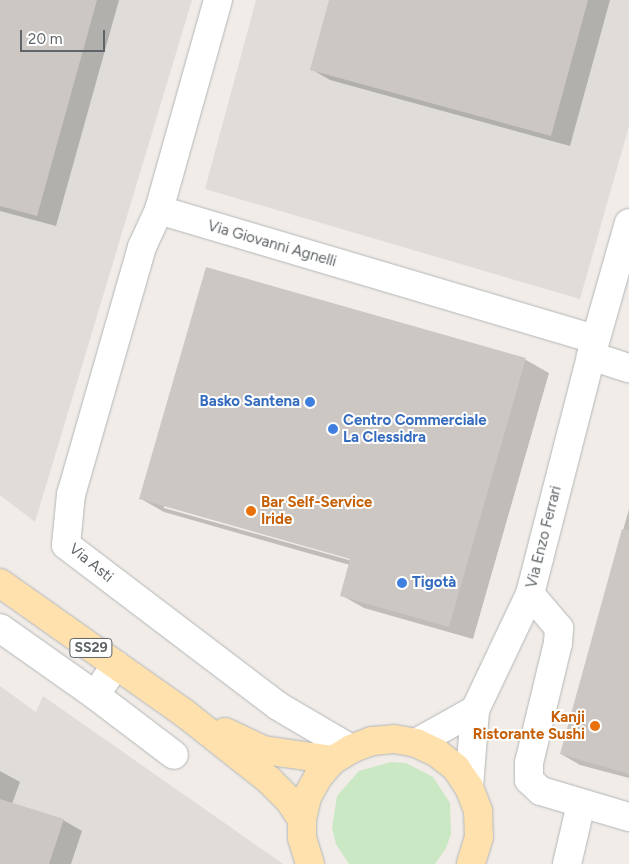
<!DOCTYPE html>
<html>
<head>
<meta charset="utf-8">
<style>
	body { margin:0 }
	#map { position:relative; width:629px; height:864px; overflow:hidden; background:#f1ece7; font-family:Figtree,sans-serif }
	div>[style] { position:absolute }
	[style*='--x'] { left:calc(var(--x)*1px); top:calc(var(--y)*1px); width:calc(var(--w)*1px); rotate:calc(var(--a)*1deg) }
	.industrial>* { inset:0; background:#dfdcd9 }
	.green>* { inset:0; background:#cae8c3 }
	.shadow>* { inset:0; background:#0003 }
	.building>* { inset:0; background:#ccc7c3 }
	.roads { filter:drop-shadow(0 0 1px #b2b6b9) drop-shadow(0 0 1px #b2b6b9) }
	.minor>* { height:28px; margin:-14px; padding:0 14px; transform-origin:14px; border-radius:14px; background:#fff }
	.major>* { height:28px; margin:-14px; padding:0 14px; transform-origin:14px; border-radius:14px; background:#ffe1ad }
	.dots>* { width:14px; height:14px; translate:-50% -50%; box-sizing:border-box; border:2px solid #fff; border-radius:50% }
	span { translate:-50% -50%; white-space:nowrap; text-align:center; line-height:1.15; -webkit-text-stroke:4px #fff; paint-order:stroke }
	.shield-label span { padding:1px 4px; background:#fff; border:1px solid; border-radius:4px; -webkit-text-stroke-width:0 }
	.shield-label { font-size:14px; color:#5e6467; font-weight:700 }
	.street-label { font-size:15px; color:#5e6467 }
	.shop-label { font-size:15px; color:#366cbe; font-weight:700 }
	.right { translate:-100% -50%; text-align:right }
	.left { translate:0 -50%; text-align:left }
	.food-label { font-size:15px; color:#c56008; font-weight:700 }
	.scale { position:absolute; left:20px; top:30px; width:85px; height:22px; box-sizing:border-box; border:2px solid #5e6467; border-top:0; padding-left:6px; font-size:15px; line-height:18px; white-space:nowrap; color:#5e6467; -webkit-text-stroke:4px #fff; paint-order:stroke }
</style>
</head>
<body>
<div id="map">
	<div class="industrial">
		<div style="clip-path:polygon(0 0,192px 0,35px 522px,0 495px)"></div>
		<div style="clip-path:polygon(256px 0,629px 0,629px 126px,580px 299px,205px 189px)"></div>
		<div style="clip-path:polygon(0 686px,36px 712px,43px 696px,283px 864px,0 864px)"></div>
	</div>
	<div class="green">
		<div style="clip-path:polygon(391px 762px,406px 763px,433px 777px,450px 803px,451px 834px,446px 848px,435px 864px,349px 864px,336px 844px,332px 828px,337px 796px,359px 771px)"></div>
	</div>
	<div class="shadow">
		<div style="clip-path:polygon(0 0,119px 0,56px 226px,0 211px)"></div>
		<div style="clip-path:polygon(330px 0,610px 0,570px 146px,330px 80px,311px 69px)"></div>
		<div style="clip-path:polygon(evenodd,206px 269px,526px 360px,549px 373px,473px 639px,364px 608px,341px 595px,350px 565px,164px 512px,141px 499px,206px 269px,164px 505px,356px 560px,356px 562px,164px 508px,164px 505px)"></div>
		<div style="clip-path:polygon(629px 509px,629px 778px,580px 765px,561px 754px)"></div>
		<div style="clip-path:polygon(0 771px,20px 782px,12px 804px,63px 820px,82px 831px,71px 864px,0 864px)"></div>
	</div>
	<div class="building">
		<div style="clip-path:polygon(0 0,97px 0,37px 216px,0 206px)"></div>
		<div style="clip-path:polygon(329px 0,588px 0,551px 136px,310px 70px)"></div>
		<div style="clip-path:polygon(206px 267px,526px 358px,449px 627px,340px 596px,350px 559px,139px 499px)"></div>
		<div style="clip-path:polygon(622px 529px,629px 530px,629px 774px,560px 754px)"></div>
		<div style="clip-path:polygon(0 799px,64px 819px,49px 864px,0 864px)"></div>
	</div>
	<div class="roads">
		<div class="minor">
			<div style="--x:218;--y:0;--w:218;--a:105.7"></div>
			<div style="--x:159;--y:210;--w:41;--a:114.7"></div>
			<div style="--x:142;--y:247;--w:257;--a:106"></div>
			<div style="--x:71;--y:494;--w:51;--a:95.6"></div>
			<div style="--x:66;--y:545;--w:266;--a:37.2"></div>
			<div style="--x:278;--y:706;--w:85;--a:30.5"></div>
			<div style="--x:159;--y:210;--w:455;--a:16.5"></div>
			<div style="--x:591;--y:356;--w:40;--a:18"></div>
			<div style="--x:530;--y:594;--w:45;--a:49.5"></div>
			<div style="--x:559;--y:628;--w:15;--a:94"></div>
			<div style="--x:558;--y:643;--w:123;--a:103.6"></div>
			<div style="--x:529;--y:763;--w:17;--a:90"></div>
			<div style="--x:529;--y:780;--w:16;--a:43"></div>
			<div style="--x:541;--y:791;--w:92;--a:16.5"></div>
			<div style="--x:0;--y:628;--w:116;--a:35.2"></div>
			<div style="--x:95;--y:695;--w:37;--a:-55"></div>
			<div style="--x:95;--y:695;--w:99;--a:37.2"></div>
			<div style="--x:416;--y:743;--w:68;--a:-29.2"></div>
			<div style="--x:469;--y:787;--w:77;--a:-85.5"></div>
			<div style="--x:475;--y:710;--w:128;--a:-64.6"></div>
			<div style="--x:530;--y:594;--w:246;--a:-75.6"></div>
			<div style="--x:591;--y:356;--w:138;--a:-74.1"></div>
			<div style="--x:567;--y:864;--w:62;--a:-76.9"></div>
		</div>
		<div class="major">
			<div style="--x:0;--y:583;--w:224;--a:35.2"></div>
			<div style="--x:183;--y:712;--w:110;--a:38.3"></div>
			<div style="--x:269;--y:780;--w:28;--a:45"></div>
			<div style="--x:289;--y:800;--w:23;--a:56"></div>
			<div style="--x:225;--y:732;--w:42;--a:25.3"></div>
			<div style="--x:263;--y:750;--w:71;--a:8.1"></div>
			<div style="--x:310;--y:864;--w:27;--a:-107"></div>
			<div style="--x:302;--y:838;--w:19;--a:-90"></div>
			<div style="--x:302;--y:819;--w:23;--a:-77"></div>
			<div style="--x:307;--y:797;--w:23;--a:-61"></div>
			<div style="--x:318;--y:777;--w:23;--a:-49"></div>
			<div style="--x:333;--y:760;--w:21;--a:-31"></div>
			<div style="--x:351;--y:749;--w:22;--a:-21"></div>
			<div style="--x:372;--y:741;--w:22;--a:-5"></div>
			<div style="--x:394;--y:739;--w:22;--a:10"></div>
			<div style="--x:416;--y:743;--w:23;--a:25"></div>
			<div style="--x:437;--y:753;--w:24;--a:38"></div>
			<div style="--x:456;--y:768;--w:23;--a:56"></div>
			<div style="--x:469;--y:787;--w:26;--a:69"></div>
			<div style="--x:478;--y:811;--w:26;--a:88"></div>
			<div style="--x:479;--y:837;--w:28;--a:107"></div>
		</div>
	</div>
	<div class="dots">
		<div style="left:310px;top:402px;background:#3f7fe0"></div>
		<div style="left:333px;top:429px;background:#3f7fe0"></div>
		<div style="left:251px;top:511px;background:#e8710a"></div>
		<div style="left:402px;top:583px;background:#3f7fe0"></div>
		<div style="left:595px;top:726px;background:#e8710a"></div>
	</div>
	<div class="shield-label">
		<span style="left:91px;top:648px">SS29</span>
	</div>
	<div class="street-label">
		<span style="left:272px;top:244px;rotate:16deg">Via Giovanni Agnelli</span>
		<span style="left:544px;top:537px;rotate:-76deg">Via Enzo Ferrari</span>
		<span style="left:91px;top:563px;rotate:39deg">Via Asti</span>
	</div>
	<div class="shop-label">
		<span class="right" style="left:300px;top:402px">Basko Santena</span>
		<span class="left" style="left:343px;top:429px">Centro Commerciale<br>La Clessidra</span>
		<span class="left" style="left:412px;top:583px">Tigotà</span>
	</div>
	<div class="food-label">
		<span class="left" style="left:261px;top:511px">Bar Self-Service<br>Iride</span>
		<span class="right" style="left:585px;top:726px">Kanji<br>Ristorante Sushi</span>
	</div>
	<div class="scale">20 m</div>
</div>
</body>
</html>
